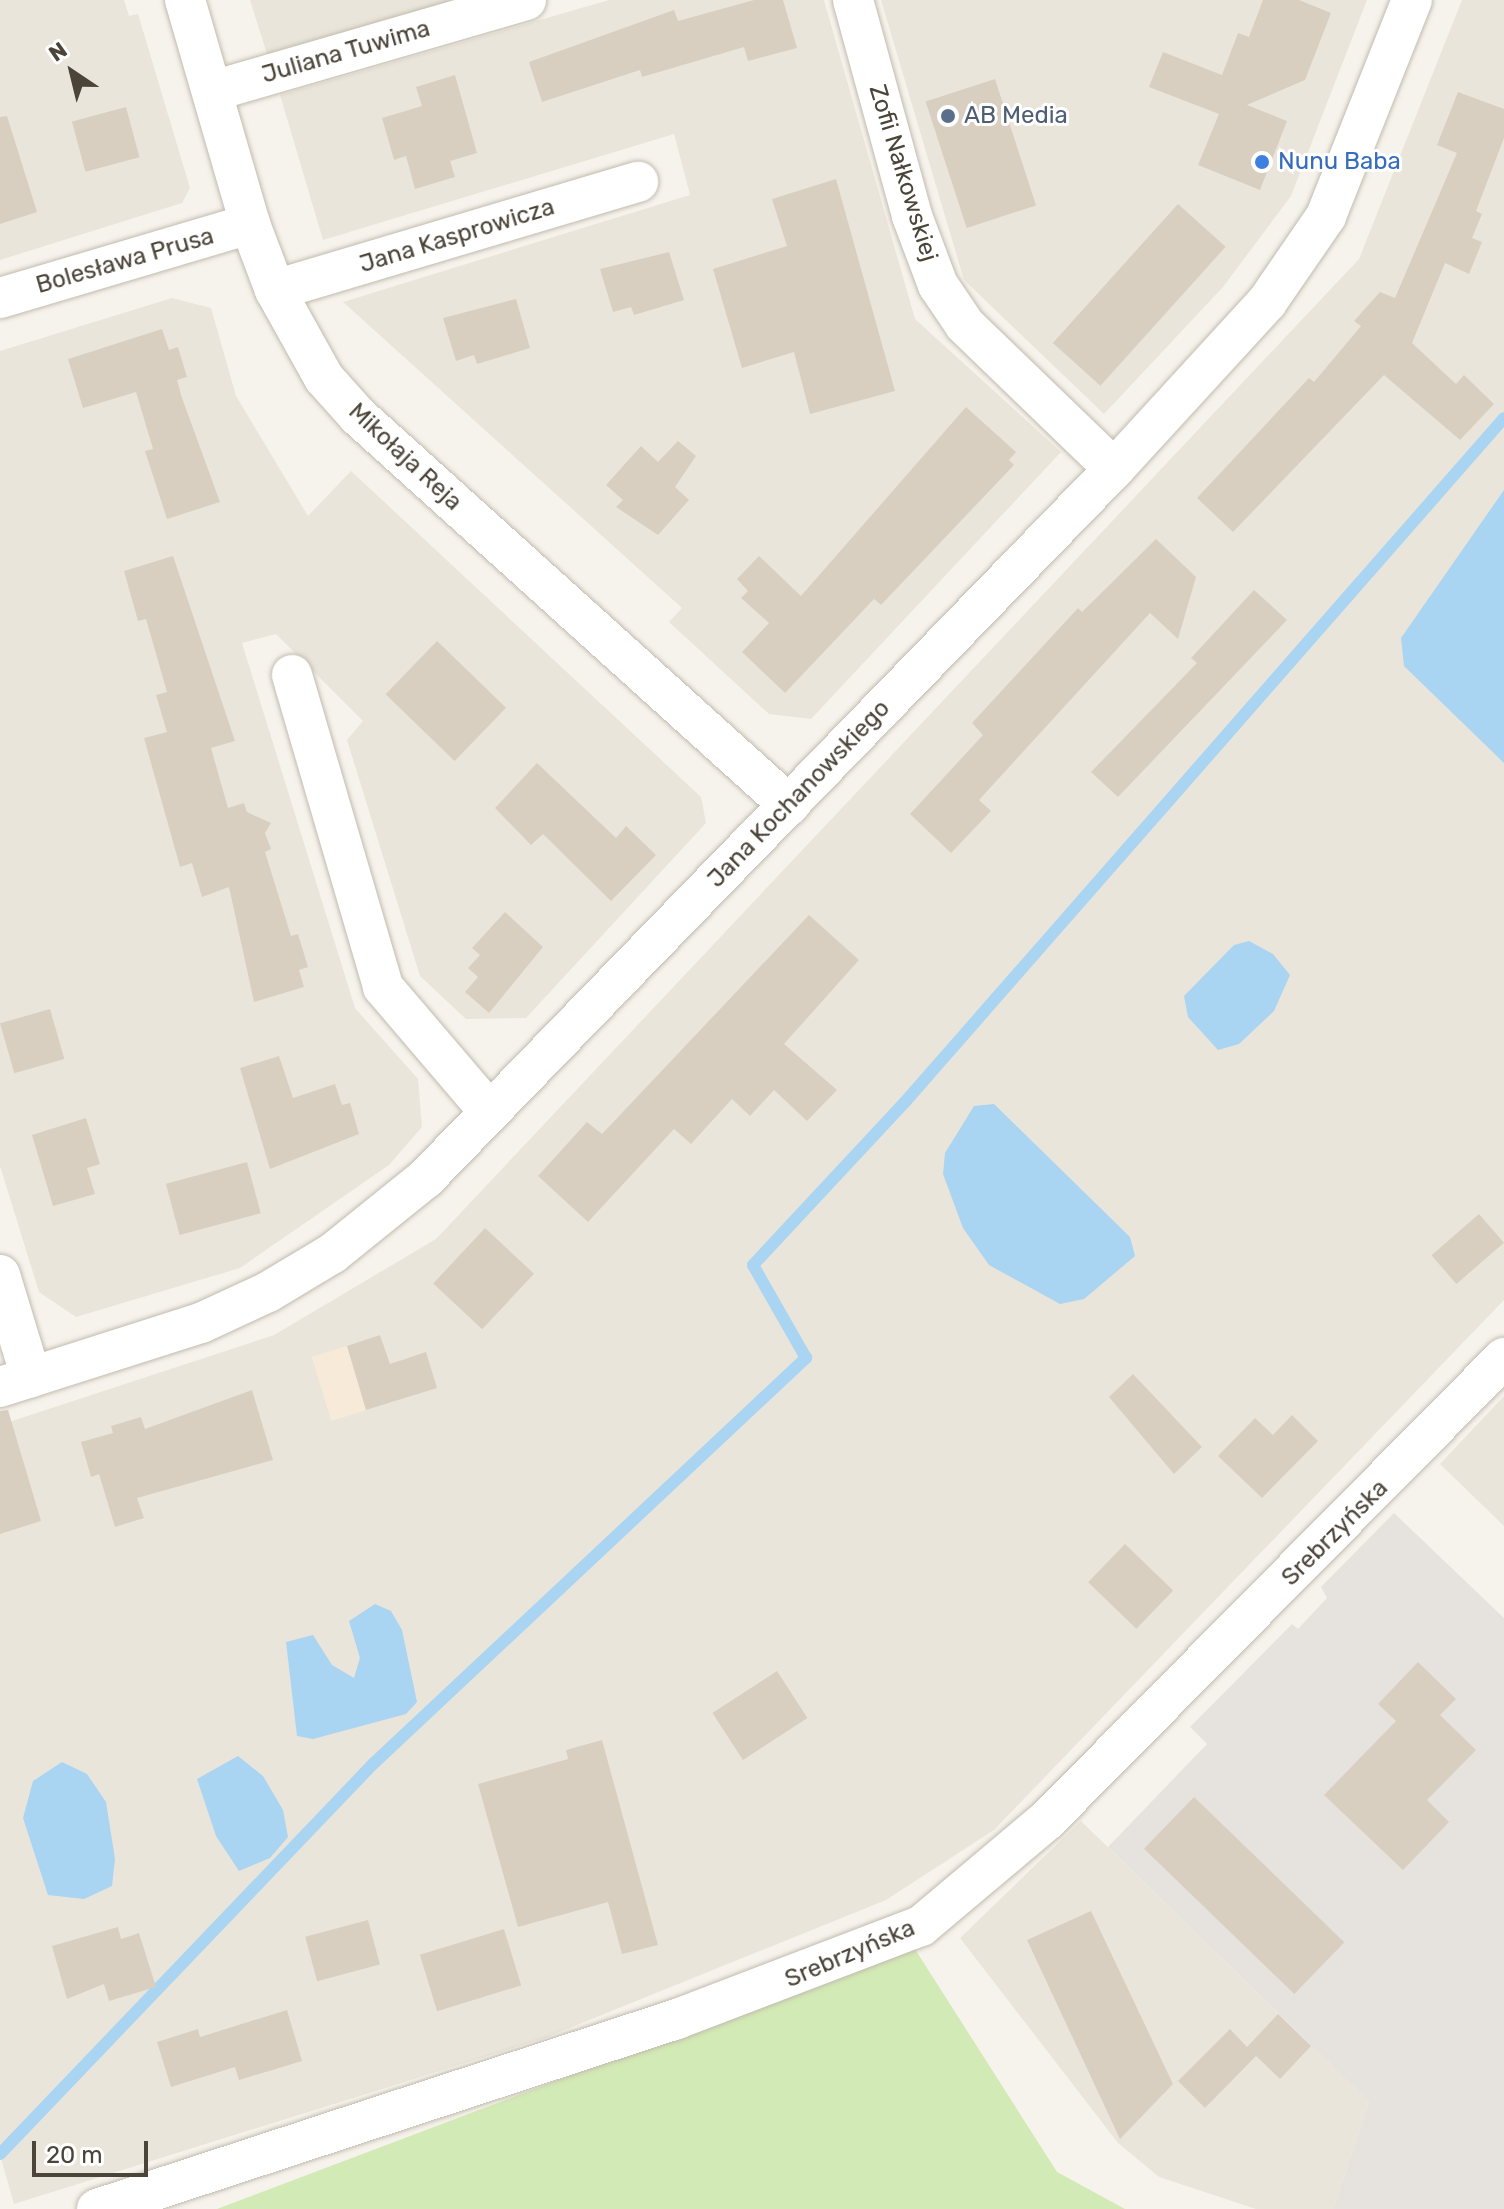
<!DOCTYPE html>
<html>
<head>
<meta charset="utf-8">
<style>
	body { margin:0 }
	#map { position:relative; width:1504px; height:2209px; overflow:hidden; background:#f6f3ec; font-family:Rubik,sans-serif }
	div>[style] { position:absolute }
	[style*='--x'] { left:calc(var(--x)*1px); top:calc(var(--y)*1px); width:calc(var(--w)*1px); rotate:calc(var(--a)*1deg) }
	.residential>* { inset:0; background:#eae5da }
	.commercial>* { inset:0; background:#f7ead8; transform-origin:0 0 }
	.industrial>* { inset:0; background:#e6e2dd }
	.green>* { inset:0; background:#d2eab5 }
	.water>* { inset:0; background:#a9d4f2 }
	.stream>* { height:12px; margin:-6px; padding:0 6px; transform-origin:6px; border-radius:6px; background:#a9d4f2 }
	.building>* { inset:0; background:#d8cfc1; transform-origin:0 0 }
	.roads { filter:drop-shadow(0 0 2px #c2bbae) drop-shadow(0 0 2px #c2bbae) }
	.street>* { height:40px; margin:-20px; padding:0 20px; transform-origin:20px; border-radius:20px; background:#fff }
	.dots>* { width:22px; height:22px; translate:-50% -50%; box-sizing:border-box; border:4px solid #fff; border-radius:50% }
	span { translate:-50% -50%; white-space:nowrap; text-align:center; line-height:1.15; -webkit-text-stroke:6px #fff; paint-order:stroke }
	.street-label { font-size:24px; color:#4b4439 }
	.service-label { font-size:24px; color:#4e5e75 }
	.left { translate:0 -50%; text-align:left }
	.shop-label { font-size:24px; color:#366cbe }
	.north { position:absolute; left:32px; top:32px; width:80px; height:80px; -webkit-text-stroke:6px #fff; paint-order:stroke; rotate:325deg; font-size:22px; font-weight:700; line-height:32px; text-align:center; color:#4b4439 }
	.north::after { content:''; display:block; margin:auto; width:28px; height:36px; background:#4b4439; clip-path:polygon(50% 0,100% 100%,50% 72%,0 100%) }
	.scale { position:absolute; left:32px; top:2141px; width:116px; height:36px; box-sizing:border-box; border:4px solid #4b4439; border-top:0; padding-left:10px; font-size:24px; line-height:28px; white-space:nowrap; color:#4b4439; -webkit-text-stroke:6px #fff; paint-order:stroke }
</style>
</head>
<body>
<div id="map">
	<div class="residential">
		<div style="clip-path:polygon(0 0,124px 0,129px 16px,138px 14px,190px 188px,182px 203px,0 260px)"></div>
		<div style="clip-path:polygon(250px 0,458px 0,268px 57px)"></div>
		<div style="clip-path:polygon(609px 0,824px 0,915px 319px,1061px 452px,811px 719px,769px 714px,669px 622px,682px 608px,343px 302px,690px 195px,674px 134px,323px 240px,280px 95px)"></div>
		<div style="clip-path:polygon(881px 0,1367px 0,1291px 196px,1223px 287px,1104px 414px,964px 280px)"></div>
		<div style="clip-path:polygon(1462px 0,1504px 0,1504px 1300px,994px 1830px,886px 1900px,545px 2038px,14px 2204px,0 2155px,0 1425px,274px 1335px,436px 1239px,1359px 259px)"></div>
		<div style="clip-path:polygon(172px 298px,211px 308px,236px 396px,308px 516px,351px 471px,701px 797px,706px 823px,526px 1018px,466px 1019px,420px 976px,347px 740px,363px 721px,276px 634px,242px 643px,355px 1008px,418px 1079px,422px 1127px,389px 1165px,240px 1268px,76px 1317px,39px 1292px,0 1166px,0 351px)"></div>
		<div style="clip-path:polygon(1504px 1396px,1504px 1526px,1440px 1464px)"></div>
		<div style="clip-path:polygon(1081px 1821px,1369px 2102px,1333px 2209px,1256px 2209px,1159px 2177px,1118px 2143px,960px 1938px)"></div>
	</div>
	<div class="commercial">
		<div style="left:347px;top:1346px;width:67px;height:37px;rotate:73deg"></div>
	</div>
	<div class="industrial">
		<div style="clip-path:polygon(1394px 1513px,1504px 1618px,1504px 2209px,1333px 2209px,1369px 2102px,1108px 1847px,1207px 1744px,1190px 1727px,1292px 1624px,1298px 1629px,1327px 1598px,1321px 1587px)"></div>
	</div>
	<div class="green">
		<div style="clip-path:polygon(913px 1946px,1057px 2172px,1125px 2209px,217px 2209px)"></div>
	</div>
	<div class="water">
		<div style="clip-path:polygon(1504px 490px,1504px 763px,1404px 666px,1401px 638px)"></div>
		<div style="clip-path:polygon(1249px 941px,1273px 954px,1290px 975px,1274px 1011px,1239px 1044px,1218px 1050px,1188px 1017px,1184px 996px,1234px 945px)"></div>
		<div style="clip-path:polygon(994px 1104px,1130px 1237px,1135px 1256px,1084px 1299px,1060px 1304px,989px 1265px,963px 1228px,943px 1174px,945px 1153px,974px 1106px)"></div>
		<div style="clip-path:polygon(375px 1604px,391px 1611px,402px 1630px,417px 1702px,406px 1714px,313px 1739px,297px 1736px,286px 1642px,313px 1635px,332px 1665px,354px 1678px,360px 1658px,349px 1621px)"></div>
		<div style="clip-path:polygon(238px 1756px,263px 1776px,283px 1810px,288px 1837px,270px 1858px,239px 1871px,216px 1836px,197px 1779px)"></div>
		<div style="clip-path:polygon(62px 1762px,87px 1774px,106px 1802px,115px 1859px,112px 1886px,84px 1899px,48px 1895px,23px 1818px,33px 1781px)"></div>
	</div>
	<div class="stream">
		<div style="--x:0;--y:2154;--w:540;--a:-46.28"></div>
		<div style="--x:373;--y:1764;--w:594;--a:-43.16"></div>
		<div style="--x:806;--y:1358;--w:107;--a:-119.7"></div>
		<div style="--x:753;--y:1265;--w:223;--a:-47"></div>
		<div style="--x:905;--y:1102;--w:909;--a:-48.79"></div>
	</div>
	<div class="building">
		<div style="clip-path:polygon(754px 0,783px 0,797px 48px,748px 61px,744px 47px,642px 77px,640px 70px,542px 102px,529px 62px,674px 10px,678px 21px)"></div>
		<div style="clip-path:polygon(1263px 0,1299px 0,1331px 13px,1305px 80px,1247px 105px,1287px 121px,1260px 190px,1198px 165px,1219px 114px,1149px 87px,1163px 52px,1222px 75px,1238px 33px,1249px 37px)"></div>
		<div style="clip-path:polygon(455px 75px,477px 153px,450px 161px,455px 177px,415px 189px,406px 156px,394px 160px,382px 118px,422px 106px,416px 87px)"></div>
		<div style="left:995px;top:79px;width:133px;height:73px;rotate:72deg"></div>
		<div style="clip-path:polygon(1458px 92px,1504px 109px,1504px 138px,1476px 211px,1482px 214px,1472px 238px,1482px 242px,1469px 274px,1445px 263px,1412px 343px,1456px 384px,1464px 375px,1494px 404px,1460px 440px,1384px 375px,1233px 532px,1197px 498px,1309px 378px,1314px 382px,1361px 326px,1354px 321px,1380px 292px,1395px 298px,1457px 153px,1437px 145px)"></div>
		<div style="left:126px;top:107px;width:52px;height:56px;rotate:75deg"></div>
		<div style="clip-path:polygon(7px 116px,37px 212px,0 224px,0 117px)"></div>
		<div style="clip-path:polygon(836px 179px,895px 391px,810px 414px,794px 352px,742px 368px,713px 269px,787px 246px,772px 199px)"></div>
		<div style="left:1178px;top:204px;width:64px;height:187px;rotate:42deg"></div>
		<div style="clip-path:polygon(669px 252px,684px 300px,634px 315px,631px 307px,613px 312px,600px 269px)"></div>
		<div style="clip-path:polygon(516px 299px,530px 348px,477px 364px,474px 355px,456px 361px,443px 318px)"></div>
		<div style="clip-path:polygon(162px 329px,169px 350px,178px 347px,187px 377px,177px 380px,182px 398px,220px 502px,167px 519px,145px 451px,153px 449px,136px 392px,83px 408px,68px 359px)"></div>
		<div style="clip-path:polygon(966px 407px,1016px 452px,1009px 460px,1014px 465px,881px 605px,874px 599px,785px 693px,742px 652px,769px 623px,741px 598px,748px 591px,737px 579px,759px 556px,801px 596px)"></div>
		<div style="clip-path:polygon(678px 441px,696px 456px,675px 487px,689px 500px,658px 535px,616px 507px,623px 500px,606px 485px,641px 446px,658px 462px)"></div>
		<div style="clip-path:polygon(1156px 539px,1196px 577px,1178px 639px,1150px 613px,979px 800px,991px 811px,951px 853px,910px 814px,983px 735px,972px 723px,1078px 608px,1082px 612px)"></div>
		<div style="clip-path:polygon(173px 556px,235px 741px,211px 748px,228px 808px,244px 803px,247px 812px,271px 823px,265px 833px,271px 849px,265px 852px,291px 936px,298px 934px,308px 967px,299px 970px,304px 987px,254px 1002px,229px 887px,202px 897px,192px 863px,180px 867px,144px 738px,167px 732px,156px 695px,167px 692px,146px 619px,138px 621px,124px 571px)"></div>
		<div style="clip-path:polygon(1254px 590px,1287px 620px,1118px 797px,1091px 772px,1197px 663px,1191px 658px)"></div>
		<div style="left:437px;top:641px;width:96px;height:74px;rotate:44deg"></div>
		<div style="clip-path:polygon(537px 763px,616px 838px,626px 826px,656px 855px,611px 901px,543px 834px,531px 845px,495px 808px)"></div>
		<div style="clip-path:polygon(505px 912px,543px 947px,489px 1013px,465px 992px,478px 977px,468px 968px,480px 955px,472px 948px)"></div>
		<div style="clip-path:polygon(809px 915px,859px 960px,784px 1044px,837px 1090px,807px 1121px,774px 1090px,750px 1116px,732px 1099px,691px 1144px,674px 1129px,588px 1222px,538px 1176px,587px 1122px,602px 1134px)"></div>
		<div style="left:50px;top:1009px;width:52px;height:52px;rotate:74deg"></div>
		<div style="clip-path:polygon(279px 1056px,293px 1098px,335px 1084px,342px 1105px,350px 1103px,359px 1134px,270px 1169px,240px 1068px)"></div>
		<div style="clip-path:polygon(86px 1118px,100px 1164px,87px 1168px,95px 1194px,53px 1206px,32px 1135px)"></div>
		<div style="left:247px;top:1162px;width:53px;height:84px;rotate:75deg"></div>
		<div style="left:1479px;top:1214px;width:38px;height:63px;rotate:49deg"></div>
		<div style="left:485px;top:1228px;width:67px;height:76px;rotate:43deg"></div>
		<div style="clip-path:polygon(380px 1335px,390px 1364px,426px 1352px,437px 1388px,366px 1410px,347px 1346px)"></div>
		<div style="clip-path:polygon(1133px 1374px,1202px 1447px,1174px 1474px,1109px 1397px)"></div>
		<div style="clip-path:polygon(252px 1390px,273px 1460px,137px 1498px,144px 1518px,115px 1527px,99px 1474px,91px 1477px,81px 1442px,113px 1433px,111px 1426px,141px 1417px,145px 1429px)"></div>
		<div style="clip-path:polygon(8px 1410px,41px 1521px,0 1534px,0 1411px)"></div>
		<div style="clip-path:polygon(1292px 1415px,1318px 1441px,1262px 1498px,1218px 1456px,1255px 1418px,1273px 1435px)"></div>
		<div style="left:1125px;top:1544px;width:67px;height:53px;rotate:44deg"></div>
		<div style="clip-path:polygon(1418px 1662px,1456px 1699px,1440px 1715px,1476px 1750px,1427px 1800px,1449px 1822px,1403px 1870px,1324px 1795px,1396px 1721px,1378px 1704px)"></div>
		<div style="left:777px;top:1671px;width:56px;height:77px;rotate:57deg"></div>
		<div style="clip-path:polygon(602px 1740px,658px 1945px,622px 1954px,608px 1902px,518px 1927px,478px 1784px,568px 1759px,566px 1750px)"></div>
		<div style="left:1194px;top:1797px;width:209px;height:72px;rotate:44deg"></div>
		<div style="clip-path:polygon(1091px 1911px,1173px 2084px,1120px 2139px,1027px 1940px)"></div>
		<div style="left:368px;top:1920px;width:46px;height:65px;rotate:75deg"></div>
		<div style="clip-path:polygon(118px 1927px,121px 1939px,139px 1933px,156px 1987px,109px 2001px,104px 1984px,67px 1999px,52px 1946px)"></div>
		<div style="left:504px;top:1929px;width:59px;height:88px;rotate:73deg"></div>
		<div style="clip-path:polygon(287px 2010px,302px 2061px,239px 2080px,235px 2067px,171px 2087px,157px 2042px,198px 2029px,200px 2037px)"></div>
		<div style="clip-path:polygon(1278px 2014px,1311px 2046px,1280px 2079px,1256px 2056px,1205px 2108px,1178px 2081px,1230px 2029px,1247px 2047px)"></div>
	</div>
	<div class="roads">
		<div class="street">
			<div style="--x:185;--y:0;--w:233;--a:73.8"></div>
			<div style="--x:250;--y:224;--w:71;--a:69.3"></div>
			<div style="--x:275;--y:290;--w:101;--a:60.9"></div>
			<div style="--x:324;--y:378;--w:51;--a:48.2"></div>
			<div style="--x:358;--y:416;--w:581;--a:42.07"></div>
			<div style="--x:853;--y:0;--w:224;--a:74.7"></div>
			<div style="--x:912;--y:216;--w:74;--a:69.4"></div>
			<div style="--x:938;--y:285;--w:48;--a:56"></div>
			<div style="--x:965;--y:325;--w:207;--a:44"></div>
			<div style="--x:213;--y:91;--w:326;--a:-16.2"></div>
			<div style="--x:275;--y:290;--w:379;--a:-16.6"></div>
			<div style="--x:0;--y:298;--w:261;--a:-16.5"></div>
			<div style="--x:292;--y:675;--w:325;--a:73.7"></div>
			<div style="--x:383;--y:987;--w:163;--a:49.5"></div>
			<div style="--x:0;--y:1275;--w:107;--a:73.1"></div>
			<div style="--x:0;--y:1387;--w:211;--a:-17.7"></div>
			<div style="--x:201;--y:1323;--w:74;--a:-24.8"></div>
			<div style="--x:268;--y:1292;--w:76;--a:-31"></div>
			<div style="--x:333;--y:1253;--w:119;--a:-38.9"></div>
			<div style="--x:426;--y:1178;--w:988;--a:-45.86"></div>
			<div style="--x:1114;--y:469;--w:226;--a:-47.5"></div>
			<div style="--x:1267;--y:302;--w:104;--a:-55.5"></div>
			<div style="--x:1326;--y:216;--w:232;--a:-68.3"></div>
			<div style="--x:97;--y:2209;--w:610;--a:-18.14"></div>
			<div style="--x:677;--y:2019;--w:261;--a:-20.9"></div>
			<div style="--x:921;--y:1926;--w:165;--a:-40.1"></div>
			<div style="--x:1047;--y:1820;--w:650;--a:-45.31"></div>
		</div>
	</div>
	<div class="dots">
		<div style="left:948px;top:116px;background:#5c6f8a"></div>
		<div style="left:1262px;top:162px;background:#3f7fe0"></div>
	</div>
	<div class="street-label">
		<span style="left:346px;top:52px;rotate:-16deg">Juliana Tuwima</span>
		<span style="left:903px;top:173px;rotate:73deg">Zofii Nałkowskiej</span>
		<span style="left:457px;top:236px;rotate:-17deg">Jana Kasprowicza</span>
		<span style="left:125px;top:261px;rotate:-16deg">Bolesława Prusa</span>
		<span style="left:405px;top:457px;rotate:43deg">Mikołaja Reja</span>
		<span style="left:799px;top:794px;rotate:-46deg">Jana Kochanowskiego</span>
		<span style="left:1335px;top:1533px;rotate:-45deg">Srebrzyńska</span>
		<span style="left:850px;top:1954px;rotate:-23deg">Srebrzyńska</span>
	</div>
	<div class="service-label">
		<span class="left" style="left:964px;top:116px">AB Media</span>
	</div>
	<div class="shop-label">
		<span class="left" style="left:1278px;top:162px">Nunu Baba</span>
	</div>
	<div class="north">N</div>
	<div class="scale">20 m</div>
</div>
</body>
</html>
